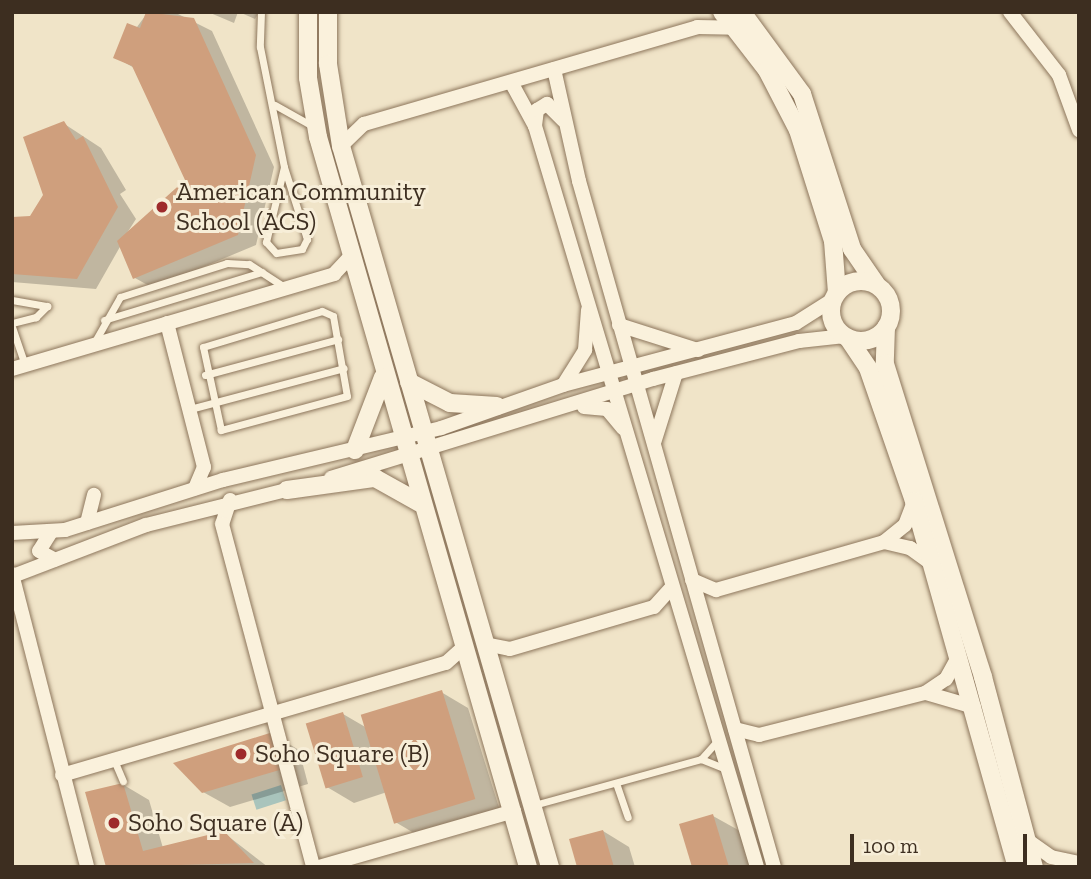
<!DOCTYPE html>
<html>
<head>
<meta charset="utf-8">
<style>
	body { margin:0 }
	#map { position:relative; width:1091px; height:879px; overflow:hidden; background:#f0e4c8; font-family:"Zilla Slab",serif }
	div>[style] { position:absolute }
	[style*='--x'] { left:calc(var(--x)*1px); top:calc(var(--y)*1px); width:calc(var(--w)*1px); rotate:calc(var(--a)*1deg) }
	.water>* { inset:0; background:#a9c4bc; transform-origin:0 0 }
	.shadow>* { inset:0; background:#0003 }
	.building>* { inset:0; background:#cf9f7d; transform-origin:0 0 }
	.roads { filter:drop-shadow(0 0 2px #8d765c) drop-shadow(0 0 2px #8d765c) }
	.service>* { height:7px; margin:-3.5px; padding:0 3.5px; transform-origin:3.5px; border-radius:3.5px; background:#faf1dc }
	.minor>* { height:14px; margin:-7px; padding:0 7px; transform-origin:7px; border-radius:7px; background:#faf1dc }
	.tertiary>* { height:18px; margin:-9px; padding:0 9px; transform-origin:9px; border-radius:9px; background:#faf1dc }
	.tertiary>.ring { margin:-9px; padding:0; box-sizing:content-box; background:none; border:18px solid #faf1dc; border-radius:50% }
	.dots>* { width:19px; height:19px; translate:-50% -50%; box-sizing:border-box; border:4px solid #f7eed8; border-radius:50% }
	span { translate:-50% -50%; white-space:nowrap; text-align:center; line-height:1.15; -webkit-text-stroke:6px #f7eed8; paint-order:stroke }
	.poi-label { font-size:26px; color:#3d2e20 }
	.left { translate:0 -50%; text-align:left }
	.frame { position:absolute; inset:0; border:14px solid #3d2e20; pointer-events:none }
	.scale { position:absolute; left:850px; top:834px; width:177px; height:32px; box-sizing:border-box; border:4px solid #3d2e20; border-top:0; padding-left:9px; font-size:21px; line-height:24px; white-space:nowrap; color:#3d2e20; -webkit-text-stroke:5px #f7eed8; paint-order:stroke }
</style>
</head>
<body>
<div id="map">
	<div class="water">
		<div style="left:281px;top:785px;width:16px;height:31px;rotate:72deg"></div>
	</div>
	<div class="shadow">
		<div style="clip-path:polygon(148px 12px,174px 12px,212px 31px,274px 167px,256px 245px,153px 288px,135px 278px,121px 245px,96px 289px,12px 282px,12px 219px,31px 218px,45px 195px,63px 123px,101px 148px,126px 190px,120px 194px,136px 219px,127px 233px,187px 180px,136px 69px,115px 57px)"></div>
		<div style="clip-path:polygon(208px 12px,238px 12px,234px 23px)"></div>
		<div style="clip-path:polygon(239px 12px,259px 12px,255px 19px)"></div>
		<div style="clip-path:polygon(441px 692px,468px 708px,501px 814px,424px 839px,397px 823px,387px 792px,354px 803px,327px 787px,343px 714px,367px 728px)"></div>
		<div style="clip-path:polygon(272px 734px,299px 750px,308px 784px,230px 807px,203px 792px)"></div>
		<div style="clip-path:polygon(122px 784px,149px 800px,163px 848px,224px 833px,268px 867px,108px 867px)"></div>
		<div style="clip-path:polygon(713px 816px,740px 831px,750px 867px,694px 867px)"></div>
		<div style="clip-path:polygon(603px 831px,629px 847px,635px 867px,579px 867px)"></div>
	</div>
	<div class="building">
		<div style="clip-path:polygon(146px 12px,194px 18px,256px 155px,238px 235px,133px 279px,117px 241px,185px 180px,132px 66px,113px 58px,127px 23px,140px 28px)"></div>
		<div style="clip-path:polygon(64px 121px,76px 140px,83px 136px,118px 207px,77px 279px,12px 274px,12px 217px,30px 216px,43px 195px,23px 137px)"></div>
		<div style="left:442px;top:690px;width:114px;height:85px;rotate:73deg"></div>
		<div style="left:343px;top:712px;width:68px;height:39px;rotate:73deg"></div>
		<div style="clip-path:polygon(273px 732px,283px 769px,202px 793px,173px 763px)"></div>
		<div style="clip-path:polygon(123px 783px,143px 851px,224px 831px,254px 863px,106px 867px,85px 792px)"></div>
		<div style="clip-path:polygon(713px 814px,729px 867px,692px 867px,679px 824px)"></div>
		<div style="clip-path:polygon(603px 830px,614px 867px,577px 867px,569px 839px)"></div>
	</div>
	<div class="roads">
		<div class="service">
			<div style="--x:261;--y:12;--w:35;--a:92"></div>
			<div style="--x:260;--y:47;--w:122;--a:78.7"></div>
			<div style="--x:275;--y:105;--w:47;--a:29.3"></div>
			<div style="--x:284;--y:167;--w:76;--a:72.3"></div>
			<div style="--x:307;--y:239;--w:11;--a:117"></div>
			<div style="--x:302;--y:249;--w:26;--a:171"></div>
			<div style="--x:276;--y:253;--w:15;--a:-132"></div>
			<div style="--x:266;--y:242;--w:77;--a:-76.5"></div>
			<div style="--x:12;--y:300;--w:36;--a:10"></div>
			<div style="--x:47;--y:306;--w:16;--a:135"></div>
			<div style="--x:36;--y:317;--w:25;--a:166"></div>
			<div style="--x:322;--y:311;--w:12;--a:24"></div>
			<div style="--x:333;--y:316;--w:81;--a:80.1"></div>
			<div style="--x:347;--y:396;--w:131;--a:164.9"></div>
			<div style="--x:221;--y:430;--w:85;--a:-102.2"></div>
			<div style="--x:203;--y:347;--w:124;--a:-16.8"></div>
			<div style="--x:104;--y:320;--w:165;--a:-16.9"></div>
			<div style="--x:12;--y:327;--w:40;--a:71.1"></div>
			<div style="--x:94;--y:343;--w:53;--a:-60.5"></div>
			<div style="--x:120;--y:297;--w:112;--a:-17.6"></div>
			<div style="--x:227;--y:263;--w:22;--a:3"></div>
			<div style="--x:249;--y:264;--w:44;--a:33"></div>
			<div style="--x:205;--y:375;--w:138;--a:-15.1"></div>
			<div style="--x:190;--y:409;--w:159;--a:-14.9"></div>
			<div style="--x:701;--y:759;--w:27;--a:22"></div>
			<div style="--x:114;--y:760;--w:23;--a:67"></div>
			<div style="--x:616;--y:783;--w:36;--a:71"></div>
			<div style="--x:534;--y:805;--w:173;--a:-15.4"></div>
			<div style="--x:701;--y:759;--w:24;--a:-48"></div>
		</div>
		<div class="minor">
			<div style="--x:1010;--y:12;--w:80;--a:52.1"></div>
			<div style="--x:1059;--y:75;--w:59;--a:70"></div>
			<div style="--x:554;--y:69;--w:115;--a:77.4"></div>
			<div style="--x:579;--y:181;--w:713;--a:74.13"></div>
			<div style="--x:511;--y:82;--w:50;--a:61.4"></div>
			<div style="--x:535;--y:126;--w:774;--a:73.32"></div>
			<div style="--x:535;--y:126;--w:16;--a:-83"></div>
			<div style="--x:537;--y:110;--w:12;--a:-31"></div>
			<div style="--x:547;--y:104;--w:23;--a:45"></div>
			<div style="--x:341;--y:146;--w:32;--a:-44"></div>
			<div style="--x:364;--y:124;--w:347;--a:-16.2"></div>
			<div style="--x:697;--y:27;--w:39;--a:1"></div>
			<div style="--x:167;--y:323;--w:149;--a:75.6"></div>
			<div style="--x:204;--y:467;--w:23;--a:113"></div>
			<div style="--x:619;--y:325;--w:83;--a:17.6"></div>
			<div style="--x:12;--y:369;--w:336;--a:-16.4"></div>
			<div style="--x:334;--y:274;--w:25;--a:-47"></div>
			<div style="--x:564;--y:384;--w:40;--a:-58"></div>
			<div style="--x:585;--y:350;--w:40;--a:-85.7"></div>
			<div style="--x:584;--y:407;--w:23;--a:5"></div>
			<div style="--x:607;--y:409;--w:25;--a:50"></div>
			<div style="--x:654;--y:443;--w:73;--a:-72.6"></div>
			<div style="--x:331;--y:478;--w:337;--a:-17.1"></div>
			<div style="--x:653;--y:379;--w:151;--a:-14.6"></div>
			<div style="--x:799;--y:341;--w:46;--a:-6.2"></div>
			<div style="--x:230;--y:500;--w:25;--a:108"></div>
			<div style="--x:222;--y:524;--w:355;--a:75.1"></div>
			<div style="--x:87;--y:523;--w:29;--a:-76"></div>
			<div style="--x:51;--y:532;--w:22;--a:122"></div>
			<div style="--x:39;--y:551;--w:18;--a:29"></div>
			<div style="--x:12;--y:533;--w:53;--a:-3.2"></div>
			<div style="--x:65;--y:530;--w:166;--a:-17.6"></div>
			<div style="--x:223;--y:480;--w:224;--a:-13.4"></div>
			<div style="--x:441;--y:428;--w:129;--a:-19.4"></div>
			<div style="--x:563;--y:385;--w:241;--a:-14.9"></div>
			<div style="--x:796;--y:323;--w:45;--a:-32.3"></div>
			<div style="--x:884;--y:542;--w:27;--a:13"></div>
			<div style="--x:910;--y:548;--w:27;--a:36"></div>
			<div style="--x:12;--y:574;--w:302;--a:75.6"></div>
			<div style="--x:13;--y:576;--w:142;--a:-21"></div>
			<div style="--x:146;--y:525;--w:153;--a:-14"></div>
			<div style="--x:692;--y:580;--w:26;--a:23"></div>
			<div style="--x:716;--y:590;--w:175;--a:-15.9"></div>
			<div style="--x:884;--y:542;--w:27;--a:-39"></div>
			<div style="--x:905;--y:525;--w:26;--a:-69"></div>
			<div style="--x:485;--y:644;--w:25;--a:11"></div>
			<div style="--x:510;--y:649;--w:150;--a:-16.3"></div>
			<div style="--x:654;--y:607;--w:27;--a:-48"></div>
			<div style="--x:926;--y:693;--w:50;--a:16.3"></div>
			<div style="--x:735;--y:729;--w:25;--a:14"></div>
			<div style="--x:759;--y:735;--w:171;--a:-14.2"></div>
			<div style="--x:925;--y:693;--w:25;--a:-34"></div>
			<div style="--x:946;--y:679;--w:26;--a:-61"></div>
			<div style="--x:62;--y:775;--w:400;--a:-16.3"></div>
			<div style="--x:446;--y:663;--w:24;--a:-42"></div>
			<div style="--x:1027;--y:840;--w:29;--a:35"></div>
			<div style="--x:1051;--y:857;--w:29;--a:12"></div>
			<div style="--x:319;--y:867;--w:203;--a:-16"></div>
		</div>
		<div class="tertiary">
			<div style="--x:308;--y:12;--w:66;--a:90"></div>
			<div style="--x:308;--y:78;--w:60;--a:80.4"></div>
			<div style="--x:318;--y:137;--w:760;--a:73.95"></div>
			<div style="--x:328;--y:12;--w:52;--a:90"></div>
			<div style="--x:328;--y:64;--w:83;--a:81"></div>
			<div style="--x:341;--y:146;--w:751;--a:73.83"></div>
			<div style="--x:722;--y:12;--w:73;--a:52.2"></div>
			<div style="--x:767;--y:70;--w:68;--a:62.7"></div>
			<div style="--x:798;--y:130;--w:116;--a:72.5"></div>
			<div style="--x:833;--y:241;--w:52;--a:85.6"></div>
			<div style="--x:742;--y:12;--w:102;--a:53.8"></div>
			<div style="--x:802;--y:94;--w:163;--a:72.1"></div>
			<div style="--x:852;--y:249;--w:42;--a:55.6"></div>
			<div class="ring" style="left:831px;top:281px;width:42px;height:42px"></div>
			<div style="--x:886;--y:327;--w:37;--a:92"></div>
			<div style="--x:885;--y:364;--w:328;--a:72.6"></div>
			<div style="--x:983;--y:677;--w:197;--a:75"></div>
			<div style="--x:848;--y:338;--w:36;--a:56"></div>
			<div style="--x:868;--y:368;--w:141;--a:70.9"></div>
			<div style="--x:914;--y:501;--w:380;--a:74.3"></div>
			<div style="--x:409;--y:382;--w:46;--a:27.1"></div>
			<div style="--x:450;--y:403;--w:47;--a:3.7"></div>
			<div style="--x:355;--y:450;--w:78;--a:-69"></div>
			<div style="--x:287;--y:490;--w:89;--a:-7.8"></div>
			<div style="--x:375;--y:478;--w:51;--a:29.1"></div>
		</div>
	</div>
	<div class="dots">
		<div style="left:162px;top:207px;background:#9e2a2b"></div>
		<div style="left:241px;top:754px;background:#9e2a2b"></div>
		<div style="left:114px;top:823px;background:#9e2a2b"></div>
	</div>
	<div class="poi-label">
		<span class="left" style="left:176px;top:207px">American Community<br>School (ACS)</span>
		<span class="left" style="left:255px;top:754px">Soho Square (B)</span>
		<span class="left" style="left:128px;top:823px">Soho Square (A)</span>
	</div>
	<div class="frame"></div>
	<div class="scale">100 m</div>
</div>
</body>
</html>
